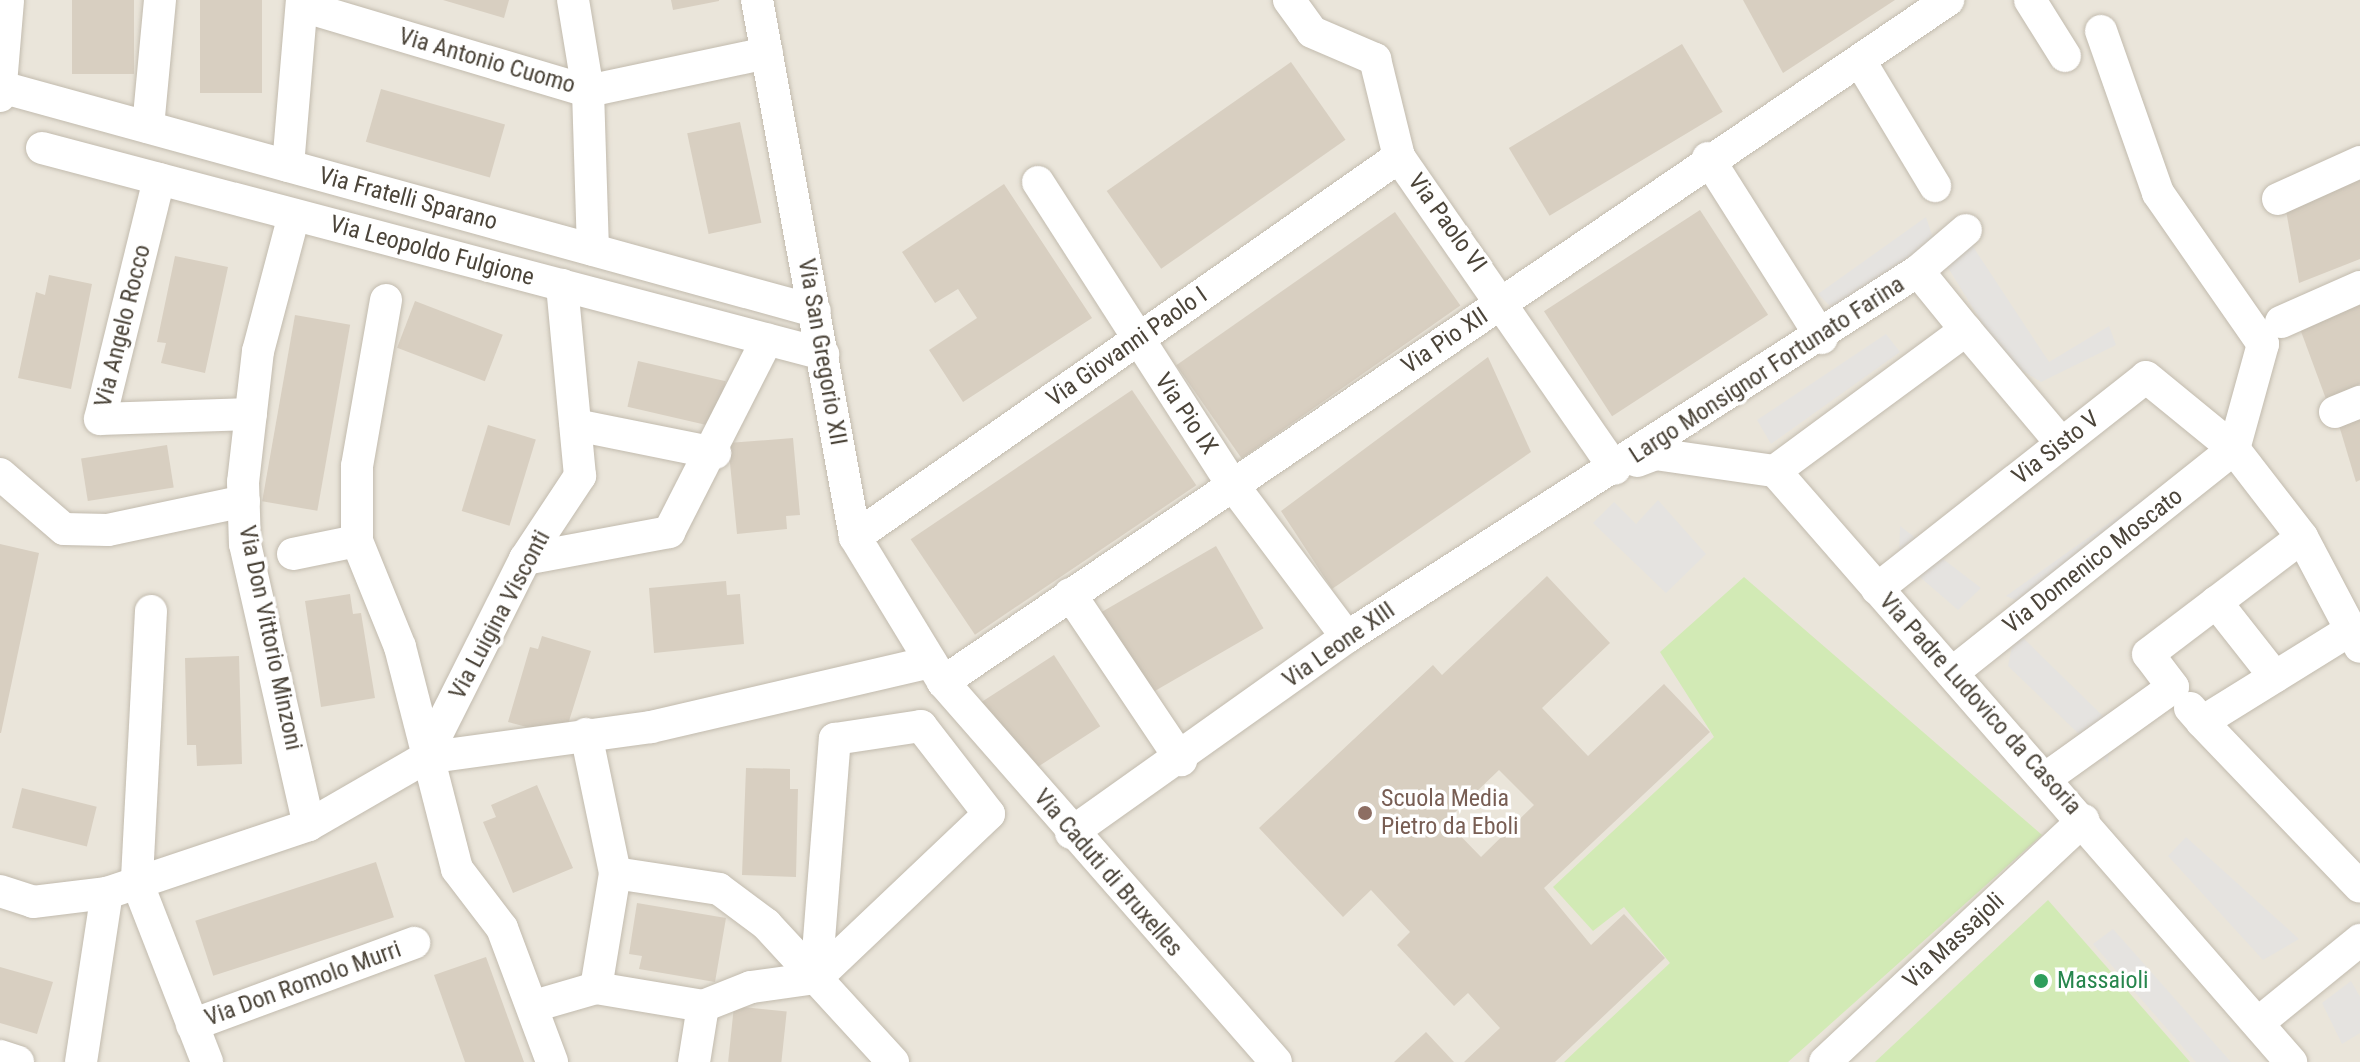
<!DOCTYPE html>
<html>
<head>
<meta charset="utf-8">
<style>
	body { margin:0 }
	#map { position:relative; width:2360px; height:1062px; overflow:hidden; background:#f6f3ec; font-family:"Roboto Condensed",sans-serif }
	div>[style] { position:absolute }
	[style*='--x'] { left:calc(var(--x)*1px); top:calc(var(--y)*1px); width:calc(var(--w)*1px); rotate:calc(var(--a)*1deg) }
	.residential>* { inset:0; background:#eae5da; transform-origin:0 0 }
	.green>* { inset:0; background:#d2eab5 }
	.parking>* { inset:0; background:#e5e3e0 }
	.building>* { inset:0; background:#d8cfc1; transform-origin:0 0 }
	.roads { filter:drop-shadow(0 0 2px #c2bbae) drop-shadow(0 0 2px #c2bbae) }
	.street>* { height:32px; margin:-16px; padding:0 16px; transform-origin:16px; border-radius:16px; background:#fff }
	.dots>* { width:22px; height:22px; translate:-50% -50%; box-sizing:border-box; border:4px solid #fff; border-radius:50% }
	span { translate:-50% -50%; white-space:nowrap; text-align:center; line-height:1.15; -webkit-text-stroke:7px #fff; paint-order:stroke }
	.street-label { font-size:24px; color:#4b4439 }
	.education-label { font-size:24px; color:#785e54 }
	.left { translate:0 -50%; text-align:left }
	.leisure-label { font-size:24px; color:#27864d }
</style>
</head>
<body>
<div id="map">
	<div class="residential">
		<div style="left:0;top:0;width:2360px;height:1062px"></div>
	</div>
	<div class="green">
		<div style="clip-path:polygon(1744px 577px,2042px 835px,1788px 1062px,1564px 1062px,1670px 963px,1624px 907px,1593px 931px,1553px 887px,1714px 737px,1660px 652px)"></div>
		<div style="clip-path:polygon(2048px 900px,2190px 1062px,1875px 1062px)"></div>
	</div>
	<div class="parking">
		<div style="clip-path:polygon(1926px 217px,1935px 244px,1836px 312px,1818px 294px)"></div>
		<div style="clip-path:polygon(1968px 239px,2049px 362px,2109px 326px,2116px 345px,2041px 382px,2005px 360px,1942px 258px)"></div>
		<div style="clip-path:polygon(1886px 334px,1900px 352px,1771px 444px,1757px 420px)"></div>
		<div style="clip-path:polygon(2164px 484px,2195px 494px,2041px 611px,2006px 596px)"></div>
		<div style="clip-path:polygon(1658px 500px,1706px 554px,1666px 593px,1593px 523px,1614px 502px,1636px 524px)"></div>
		<div style="clip-path:polygon(1900px 526px,1981px 588px,1958px 610px,1899px 559px)"></div>
		<div style="clip-path:polygon(2015px 630px,2110px 723px,2108px 762px,2008px 666px)"></div>
		<div style="clip-path:polygon(2186px 837px,2299px 939px,2263px 960px,2168px 856px)"></div>
		<div style="clip-path:polygon(2113px 929px,2231px 1062px,2196px 1062px,2093px 944px)"></div>
		<div style="clip-path:polygon(2351px 981px,2360px 997px,2360px 1033px,2342px 1044px,2322px 1003px)"></div>
	</div>
	<div class="building">
		<div style="left:72px;top:0;width:62px;height:74px"></div>
		<div style="left:200px;top:0;width:62px;height:93px"></div>
		<div style="clip-path:polygon(443px 0,509px 0,504px 18px)"></div>
		<div style="clip-path:polygon(671px 0,719px 0,719px 1px,673px 10px)"></div>
		<div style="clip-path:polygon(1743px 0,1895px 0,1783px 73px)"></div>
		<div style="left:1682px;top:44px;width:79px;height:202px;rotate:59deg"></div>
		<div style="left:1291px;top:62px;width:95px;height:225px;rotate:55deg"></div>
		<div style="left:381px;top:89px;width:129px;height:55px;rotate:16deg"></div>
		<div style="left:740px;top:122px;width:103px;height:54px;rotate:78deg"></div>
		<div style="clip-path:polygon(2360px 175px,2360px 259px,2299px 283px,2285px 205px)"></div>
		<div style="clip-path:polygon(1004px 184px,1092px 318px,963px 402px,929px 350px,977px 318px,958px 289px,935px 303px,902px 252px)"></div>
		<div style="left:1700px;top:210px;width:125px;height:186px;rotate:57deg"></div>
		<div style="left:1395px;top:212px;width:114px;height:267px;rotate:55deg"></div>
		<div style="clip-path:polygon(175px 256px,228px 267px,205px 373px,161px 363px,166px 343px,157px 342px)"></div>
		<div style="clip-path:polygon(49px 275px,92px 284px,71px 389px,18px 378px,36px 292px,45px 295px)"></div>
		<div style="clip-path:polygon(2360px 298px,2360px 384px,2326px 399px,2299px 326px)"></div>
		<div style="left:415px;top:301px;width:94px;height:50px;rotate:21deg"></div>
		<div style="left:295px;top:315px;width:56px;height:189px;rotate:10deg"></div>
		<div style="clip-path:polygon(1488px 357px,1531px 452px,1332px 589px,1281px 511px)"></div>
		<div style="left:638px;top:361px;width:90px;height:47px;rotate:13deg"></div>
		<div style="left:1132px;top:390px;width:115px;height:267px;rotate:56deg"></div>
		<div style="clip-path:polygon(2360px 414px,2360px 480px,2356px 482px,2338px 422px)"></div>
		<div style="left:488px;top:425px;width:50px;height:90px;rotate:17deg"></div>
		<div style="clip-path:polygon(793px 438px,800px 515px,786px 516px,787px 529px,737px 534px,728px 443px)"></div>
		<div style="left:167px;top:445px;width:43px;height:87px;rotate:81deg"></div>
		<div style="clip-path:polygon(0 544px,39px 553px,1px 733px,0 733px)"></div>
		<div style="left:1216px;top:546px;width:95px;height:135px;rotate:60deg"></div>
		<div style="clip-path:polygon(evenodd,1547px 576px,1610px 643px,1542px 708px,1588px 756px,1664px 684px,1710px 732px,1544px 888px,1591px 945px,1624px 914px,1665px 958px,1555px 1062px,1464px 1062px,1500px 1028px,1468px 993px,1454px 1006px,1397px 945px,1410px 932px,1371px 890px,1343px 917px,1259px 828px,1433px 665px,1442px 675px,1547px 576px,1499px 770px,1534px 805px,1481px 857px,1446px 821px,1499px 770px)"></div>
		<div style="clip-path:polygon(726px 581px,727px 595px,740px 594px,744px 644px,654px 653px,649px 588px)"></div>
		<div style="clip-path:polygon(350px 594px,353px 614px,361px 613px,375px 698px,321px 707px,305px 601px)"></div>
		<div style="clip-path:polygon(542px 636px,591px 651px,564px 737px,508px 722px,530px 647px,538px 649px)"></div>
		<div style="left:1054px;top:655px;width:85px;height:92px;rotate:57deg"></div>
		<div style="clip-path:polygon(239px 656px,242px 764px,197px 766px,196px 745px,187px 745px,185px 658px)"></div>
		<div style="clip-path:polygon(746px 768px,790px 769px,790px 789px,798px 789px,796px 877px,742px 875px)"></div>
		<div style="clip-path:polygon(537px 785px,573px 868px,513px 893px,483px 822px,496px 817px,491px 805px)"></div>
		<div style="left:22px;top:788px;width:77px;height:41px;rotate:14deg"></div>
		<div style="left:376px;top:862px;width:58px;height:190px;rotate:72deg"></div>
		<div style="clip-path:polygon(637px 903px,726px 918px,715px 982px,639px 969px,642px 956px,629px 954px)"></div>
		<div style="clip-path:polygon(486px 957px,524px 1062px,465px 1062px,434px 975px)"></div>
		<div style="clip-path:polygon(0 967px,53px 982px,37px 1034px,0 1023px)"></div>
		<div style="left:734px;top:1006px;width:53px;height:56px;rotate:6deg"></div>
		<div style="clip-path:polygon(1426px 1032px,1454px 1062px,1394px 1062px)"></div>
	</div>
	<div class="roads">
		<div class="street">
			<div style="--x:573;--y:0;--w:92;--a:80.6"></div>
			<div style="--x:588;--y:91;--w:159;--a:88.2"></div>
			<div style="--x:757;--y:0;--w:546;--a:79.66"></div>
			<div style="--x:855;--y:537;--w:170;--a:58.7"></div>
			<div style="--x:943;--y:682;--w:505;--a:48.77"></div>
			<div style="--x:1289;--y:0;--w:39;--a:54"></div>
			<div style="--x:1312;--y:32;--w:69;--a:23.2"></div>
			<div style="--x:1375;--y:59;--w:101;--a:76.2"></div>
			<div style="--x:1399;--y:157;--w:379;--a:55.3"></div>
			<div style="--x:2030;--y:0;--w:66;--a:58"></div>
			<div style="--x:302;--y:6;--w:298;--a:16.6"></div>
			<div style="--x:588;--y:91;--w:183;--a:-12"></div>
			<div style="--x:2101;--y:31;--w:172;--a:70.6"></div>
			<div style="--x:2158;--y:193;--w:184;--a:55.2"></div>
			<div style="--x:2263;--y:344;--w:109;--a:105.4"></div>
			<div style="--x:1860;--y:61;--w:146;--a:59"></div>
			<div style="--x:1;--y:87;--w:844;--a:15.39"></div>
			<div style="--x:0;--y:96;--w:96;--a:-85.2"></div>
			<div style="--x:148;--y:127;--w:128;--a:-84.6"></div>
			<div style="--x:42;--y:148;--w:808;--a:14.78"></div>
			<div style="--x:1708;--y:158;--w:213;--a:57.7"></div>
			<div style="--x:288;--y:166;--w:167;--a:-85.2"></div>
			<div style="--x:159;--y:179;--w:247;--a:103.8"></div>
			<div style="--x:100;--y:419;--w:151;--a:-1.9"></div>
			<div style="--x:1038;--y:182;--w:359;--a:57.3"></div>
			<div style="--x:1232;--y:484;--w:191;--a:53.1"></div>
			<div style="--x:2278;--y:199;--w:90;--a:-24.3"></div>
			<div style="--x:294;--y:215;--w:141;--a:104.8"></div>
			<div style="--x:258;--y:351;--w:132;--a:96.5"></div>
			<div style="--x:243;--y:482;--w:62;--a:88.2"></div>
			<div style="--x:245;--y:544;--w:288;--a:77.2"></div>
			<div style="--x:1918;--y:271;--w:63;--a:-40.5"></div>
			<div style="--x:386;--y:300;--w:169;--a:99.9"></div>
			<div style="--x:357;--y:466;--w:75;--a:90"></div>
			<div style="--x:357;--y:541;--w:114;--a:67.9"></div>
			<div style="--x:400;--y:647;--w:229;--a:75.6"></div>
			<div style="--x:457;--y:869;--w:74;--a:52.7"></div>
			<div style="--x:502;--y:928;--w:143;--a:69.5"></div>
			<div style="--x:2281;--y:322;--w:86;--a:-23.9"></div>
			<div style="--x:1966;--y:330;--w:148;--a:49.9"></div>
			<div style="--x:2335;--y:412;--w:27;--a:-22"></div>
			<div style="--x:576;--y:425;--w:142;--a:11.4"></div>
			<div style="--x:1637;--y:461;--w:19;--a:-21"></div>
			<div style="--x:1655;--y:454;--w:121;--a:8.1"></div>
			<div style="--x:1775;--y:471;--w:785;--a:48.88"></div>
			<div style="--x:0;--y:474;--w:84;--a:40.7"></div>
			<div style="--x:64;--y:529;--w:44;--a:1.3"></div>
			<div style="--x:108;--y:530;--w:139;--a:-12"></div>
			<div style="--x:855;--y:537;--w:664;--a:-34.94"></div>
			<div style="--x:293;--y:554;--w:65;--a:-11.5"></div>
			<div style="--x:525;--y:559;--w:147;--a:-10.6"></div>
			<div style="--x:669;--y:532;--w:216;--a:-63"></div>
			<div style="--x:1877;--y:589;--w:342;--a:-38.2"></div>
			<div style="--x:2146;--y:377;--w:114;--a:39.3"></div>
			<div style="--x:2234;--y:449;--w:111;--a:52.3"></div>
			<div style="--x:2302;--y:537;--w:124;--a:62.2"></div>
			<div style="--x:1070;--y:594;--w:200;--a:56.2"></div>
			<div style="--x:2216;--y:602;--w:95;--a:51.8"></div>
			<div style="--x:151;--y:611;--w:271;--a:93"></div>
			<div style="--x:137;--y:882;--w:193;--a:68.7"></div>
			<div style="--x:1952;--y:673;--w:360;--a:-38.5"></div>
			<div style="--x:943;--y:682;--w:1215;--a:-34.16"></div>
			<div style="--x:2190;--y:708;--w:18;--a:49"></div>
			<div style="--x:2202;--y:722;--w:176;--a:-31.8"></div>
			<div style="--x:2202;--y:722;--w:228;--a:46.2"></div>
			<div style="--x:921;--y:726;--w:111;--a:52.3"></div>
			<div style="--x:989;--y:814;--w:238;--a:136.5"></div>
			<div style="--x:816;--y:978;--w:240;--a:-85.5"></div>
			<div style="--x:835;--y:739;--w:87;--a:-8.6"></div>
			<div style="--x:586;--y:734;--w:142;--a:78.2"></div>
			<div style="--x:615;--y:873;--w:105;--a:8.7"></div>
			<div style="--x:719;--y:889;--w:59;--a:36.7"></div>
			<div style="--x:766;--y:924;--w:74;--a:47.2"></div>
			<div style="--x:816;--y:978;--w:66;--a:172.1"></div>
			<div style="--x:751;--y:987;--w:52;--a:158.4"></div>
			<div style="--x:703;--y:1006;--w:57;--a:99.1"></div>
			<div style="--x:425;--y:758;--w:223;--a:-63.3"></div>
			<div style="--x:525;--y:559;--w:100;--a:-56.5"></div>
			<div style="--x:580;--y:476;--w:192;--a:-95.4"></div>
			<div style="--x:2046;--y:778;--w:156;--a:-35.6"></div>
			<div style="--x:2173;--y:687;--w:41;--a:-127.1"></div>
			<div style="--x:2148;--y:654;--w:193;--a:-37.2"></div>
			<div style="--x:1071;--y:833;--w:339;--a:-35.4"></div>
			<div style="--x:1347;--y:637;--w:678;--a:-32.66"></div>
			<div style="--x:1918;--y:271;--w:76;--a:50.9"></div>
			<div style="--x:1966;--y:330;--w:237;--a:143.6"></div>
			<div style="--x:0;--y:891;--w:35;--a:18"></div>
			<div style="--x:33;--y:902;--w:75;--a:-6.9"></div>
			<div style="--x:107;--y:893;--w:213;--a:-18.6"></div>
			<div style="--x:309;--y:825;--w:134;--a:-30"></div>
			<div style="--x:425;--y:758;--w:228;--a:-7.8"></div>
			<div style="--x:651;--y:727;--w:287;--a:-13.1"></div>
			<div style="--x:816;--y:978;--w:114;--a:47.5"></div>
			<div style="--x:596;--y:988;--w:117;--a:-80.6"></div>
			<div style="--x:534;--y:1006;--w:65;--a:-16.2"></div>
			<div style="--x:596;--y:988;--w:109;--a:9.5"></div>
			<div style="--x:2258;--y:1023;--w:132;--a:-39.1"></div>
			<div style="--x:192;--y:1025;--w:237;--a:-20.3"></div>
			<div style="--x:0;--y:1056;--w:19;--a:18"></div>
			<div style="--x:81;--y:1062;--w:171;--a:-81.3"></div>
			<div style="--x:1825;--y:1062;--w:354;--a:-43.1"></div>
		</div>
	</div>
	<div class="dots">
		<div style="left:1365px;top:813px;background:#8d6e63"></div>
		<div style="left:2041px;top:981px;background:#2e9e5b"></div>
	</div>
	<div class="street-label">
		<span style="left:487px;top:61px;rotate:16deg">Via Antonio Cuomo</span>
		<span style="left:408px;top:199px;rotate:15deg">Via Fratelli Sparano</span>
		<span style="left:1447px;top:223px;rotate:54deg">Via Paolo VI</span>
		<span style="left:432px;top:251px;rotate:15deg">Via Leopoldo Fulgione</span>
		<span style="left:123px;top:326px;rotate:-76deg">Via Angelo Rocco</span>
		<span style="left:1445px;top:341px;rotate:-34deg">Via Pio XII</span>
		<span style="left:1127px;top:347px;rotate:-35deg">Via Giovanni Paolo I</span>
		<span style="left:822px;top:352px;rotate:80deg">Via San Gregorio XII</span>
		<span style="left:1767px;top:370px;rotate:-33deg">Largo Monsignor Fortunato Farina</span>
		<span style="left:1186px;top:414px;rotate:56deg">Via Pio IX</span>
		<span style="left:2056px;top:448px;rotate:-38deg">Via Sisto V</span>
		<span style="left:2093px;top:561px;rotate:-38deg">Via Domenico Moscato</span>
		<span style="left:500px;top:615px;rotate:-62deg">Via Luigina Visconti</span>
		<span style="left:270px;top:638px;rotate:78deg">Via Don Vittorio Minzoni</span>
		<span style="left:1339px;top:645px;rotate:-35deg">Via Leone XIII</span>
		<span style="left:1980px;top:704px;rotate:48deg">Via Padre Ludovico da Casoria</span>
		<span style="left:1108px;top:873px;rotate:49deg">Via Caduti di Bruxelles</span>
		<span style="left:1954px;top:941px;rotate:-43deg">Via Massajoli</span>
		<span style="left:303px;top:984px;rotate:-20deg">Via Don Romolo Murri</span>
	</div>
	<div class="education-label">
		<span class="left" style="left:1381px;top:813px">Scuola Media<br>Pietro da Eboli</span>
	</div>
	<div class="leisure-label">
		<span class="left" style="left:2057px;top:981px">Massaioli</span>
	</div>
</div>
</body>
</html>
